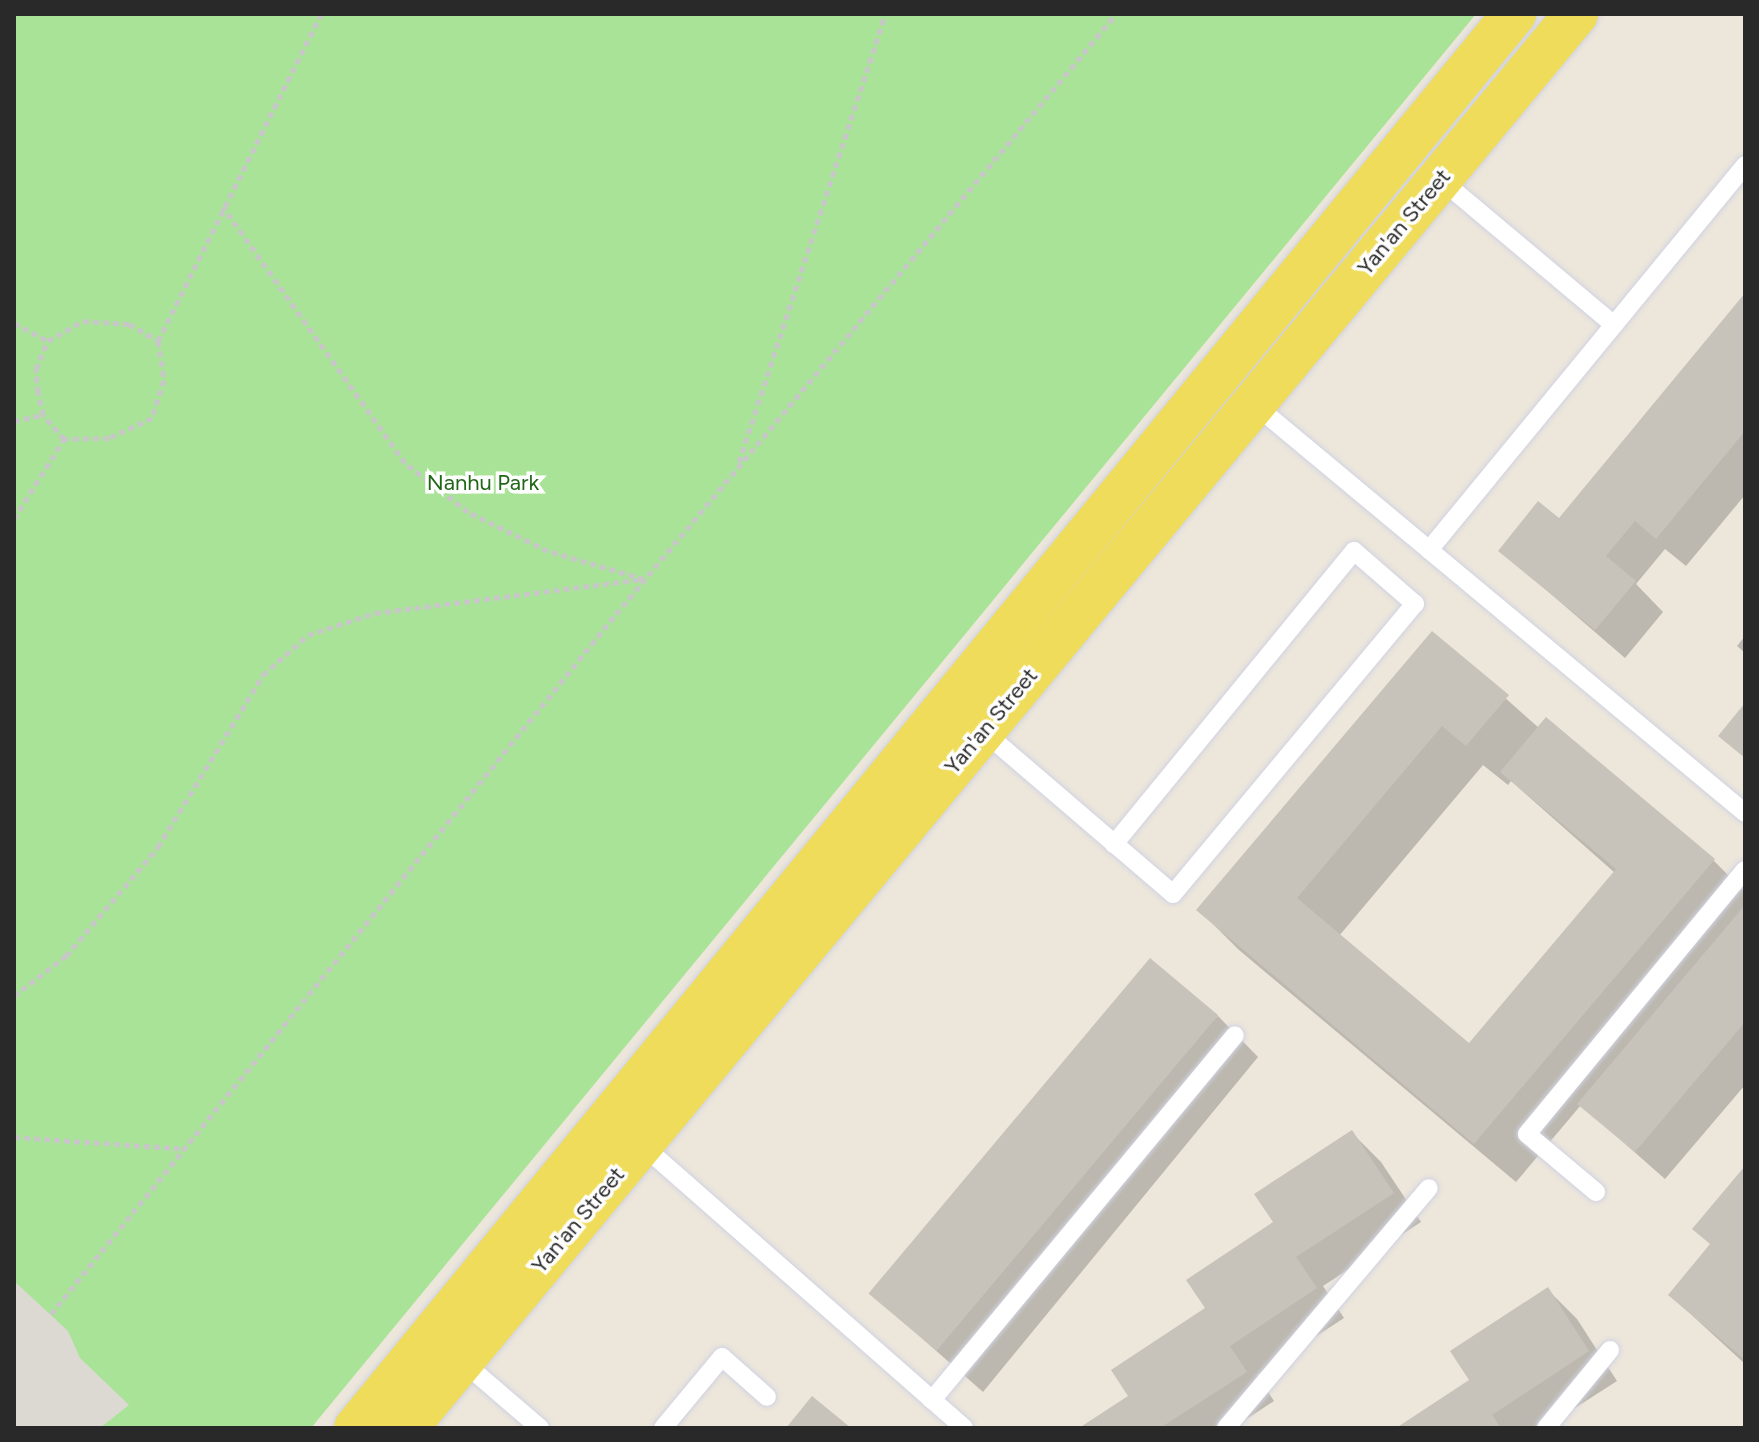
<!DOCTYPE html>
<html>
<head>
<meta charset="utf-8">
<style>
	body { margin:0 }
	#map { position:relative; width:1759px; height:1442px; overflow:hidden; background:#ece6db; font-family:Figtree,sans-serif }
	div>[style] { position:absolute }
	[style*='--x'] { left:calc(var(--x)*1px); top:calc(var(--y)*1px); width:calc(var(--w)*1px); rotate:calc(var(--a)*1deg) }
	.green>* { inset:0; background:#a9e397 }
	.plaza>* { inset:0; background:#dcd9d2 }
	.shadow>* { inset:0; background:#0003 }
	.building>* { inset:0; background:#c7c3bb; transform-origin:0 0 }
	.path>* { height:5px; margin-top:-2.5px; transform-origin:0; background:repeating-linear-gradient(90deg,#c7c7c7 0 6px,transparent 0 10px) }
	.roads { filter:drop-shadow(0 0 2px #d0d2e2) drop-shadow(0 0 2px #d0d2e2) }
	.service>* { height:18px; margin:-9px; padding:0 9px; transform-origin:9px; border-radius:9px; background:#fff }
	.primary>* { height:44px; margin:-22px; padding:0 22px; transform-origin:22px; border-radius:22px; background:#f0dc5b }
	span { translate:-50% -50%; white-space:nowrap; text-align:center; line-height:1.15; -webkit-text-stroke:7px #fff; paint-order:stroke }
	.street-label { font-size:22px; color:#292929 }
	.park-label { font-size:22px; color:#226619 }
	.frame { position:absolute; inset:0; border:16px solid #292929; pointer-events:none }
</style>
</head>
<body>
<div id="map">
	<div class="green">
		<div style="clip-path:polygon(14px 14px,1476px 14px,311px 1428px,14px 1428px)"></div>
	</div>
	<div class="plaza">
		<div style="clip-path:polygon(14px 1281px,68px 1331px,80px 1358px,129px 1405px,100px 1428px,14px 1428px)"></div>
	</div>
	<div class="shadow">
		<div style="clip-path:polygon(1745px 296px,1745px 495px,1686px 566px,1665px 549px,1636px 584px,1663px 612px,1625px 658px,1501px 551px,1559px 521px)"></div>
		<div style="clip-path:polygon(evenodd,1432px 633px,1539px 728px,1713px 860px,1745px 892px,1745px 1085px,1665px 1179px,1581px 1105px,1516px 1182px,1239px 950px,1199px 910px,1432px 633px,1483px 765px,1508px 785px,1511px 781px,1615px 873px,1470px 1045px,1339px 936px,1483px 765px)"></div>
		<div style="clip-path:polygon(1745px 636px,1745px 653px,1737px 646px)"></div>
		<div style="clip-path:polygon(1218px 1016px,1258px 1057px,983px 1392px,875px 1297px)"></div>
		<div style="clip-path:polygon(1352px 1133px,1381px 1162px,1421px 1222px,1323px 1286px,1344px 1318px,1257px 1375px,1274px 1401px,1233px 1428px,1083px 1428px,1131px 1397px)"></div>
		<div style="clip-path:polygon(1745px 1170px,1745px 1364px,1670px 1295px,1712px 1245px)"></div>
		<div style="clip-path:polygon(1548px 1290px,1577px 1319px,1617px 1381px,1544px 1428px,1400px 1428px,1472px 1381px)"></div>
	</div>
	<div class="building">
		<div style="clip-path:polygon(1745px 293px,1745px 431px,1656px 539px,1635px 521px,1606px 556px,1636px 581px,1595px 630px,1498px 551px,1538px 501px,1559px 518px)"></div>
		<div style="clip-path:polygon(1432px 631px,1509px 695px,1466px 746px,1442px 726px,1297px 898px,1469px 1043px,1616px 869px,1500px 772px,1546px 717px,1715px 859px,1474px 1144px,1196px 910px)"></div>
		<div style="clip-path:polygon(1745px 703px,1745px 758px,1718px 736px)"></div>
		<div style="clip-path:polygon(1745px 905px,1745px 1022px,1635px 1152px,1577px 1104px)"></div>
		<div style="left:1150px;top:958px;width:89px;height:438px;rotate:40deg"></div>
		<div style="clip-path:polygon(1352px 1130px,1394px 1193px,1296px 1257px,1317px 1288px,1230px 1346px,1247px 1372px,1160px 1428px,1079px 1428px,1128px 1396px,1111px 1370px,1205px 1308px,1186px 1280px,1273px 1222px,1254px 1194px)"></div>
		<div style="clip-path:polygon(1745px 1166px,1745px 1360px,1668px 1295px,1710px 1244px,1692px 1229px)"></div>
		<div style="clip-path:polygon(1548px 1287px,1589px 1351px,1492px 1415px,1501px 1428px,1396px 1428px,1469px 1380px,1450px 1351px)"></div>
		<div style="clip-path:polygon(812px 1396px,851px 1428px,786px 1428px)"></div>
	</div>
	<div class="path">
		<div style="--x:83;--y:321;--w:46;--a:3.7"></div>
		<div style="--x:129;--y:324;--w:34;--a:30"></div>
		<div style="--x:158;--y:341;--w:39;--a:81"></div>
		<div style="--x:164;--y:380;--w:40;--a:108"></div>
		<div style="--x:152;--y:418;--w:47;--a:155.1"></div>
		<div style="--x:109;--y:438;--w:45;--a:178.7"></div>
		<div style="--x:64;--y:439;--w:32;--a:-131"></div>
		<div style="--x:43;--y:415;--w:24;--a:-102"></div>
		<div style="--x:38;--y:392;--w:23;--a:-95"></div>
		<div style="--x:36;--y:369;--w:30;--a:-67"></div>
		<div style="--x:48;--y:341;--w:40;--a:-29.7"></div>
		<div style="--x:14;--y:323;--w:38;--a:28"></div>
		<div style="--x:158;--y:341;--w:365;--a:-63.5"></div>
		<div style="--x:14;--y:421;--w:30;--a:-12"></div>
		<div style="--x:739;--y:462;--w:471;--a:-71.9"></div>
		<div style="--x:14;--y:519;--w:94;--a:-58"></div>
		<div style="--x:14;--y:996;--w:66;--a:-37.6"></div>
		<div style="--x:66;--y:956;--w:143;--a:-49.8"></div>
		<div style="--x:158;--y:847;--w:202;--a:-58.6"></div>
		<div style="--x:263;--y:675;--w:60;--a:-41.6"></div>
		<div style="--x:308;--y:635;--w:71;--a:-18.2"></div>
		<div style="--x:375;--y:613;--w:271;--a:-7.2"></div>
		<div style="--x:644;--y:579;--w:100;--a:-163.7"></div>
		<div style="--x:548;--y:551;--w:89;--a:-154"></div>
		<div style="--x:468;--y:512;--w:80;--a:-142.1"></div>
		<div style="--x:405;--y:463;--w:314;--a:-125.4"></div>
		<div style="--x:14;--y:1137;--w:170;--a:4"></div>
		<div style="--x:51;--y:1314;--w:900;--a:-51.09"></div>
		<div style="--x:616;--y:614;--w:781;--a:-50.19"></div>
	</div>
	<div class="roads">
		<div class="service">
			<div style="--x:1440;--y:179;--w:227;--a:40"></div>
			<div style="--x:1254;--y:404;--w:639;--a:39.79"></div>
			<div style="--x:1429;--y:550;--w:498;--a:-50.6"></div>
			<div style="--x:983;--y:731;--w:250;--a:40.6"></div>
			<div style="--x:1173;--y:894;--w:378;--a:-50.2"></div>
			<div style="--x:1415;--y:604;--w:81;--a:-139"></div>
			<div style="--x:1354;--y:551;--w:379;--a:129.3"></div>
			<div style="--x:641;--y:1144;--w:430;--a:41.3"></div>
			<div style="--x:1596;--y:1192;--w:90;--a:-140"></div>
			<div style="--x:1527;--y:1134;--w:342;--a:-50.5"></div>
			<div style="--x:462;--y:1361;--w:103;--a:40.7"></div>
			<div style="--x:932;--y:1400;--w:474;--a:-50.3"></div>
			<div style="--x:663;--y:1428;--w:92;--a:-50.3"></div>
			<div style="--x:722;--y:1357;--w:60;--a:41.6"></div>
			<div style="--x:1226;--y:1428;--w:314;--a:-49.8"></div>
			<div style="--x:1546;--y:1428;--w:101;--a:-50.6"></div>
		</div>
		<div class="primary">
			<div style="--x:356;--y:1428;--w:1828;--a:-50.68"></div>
			<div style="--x:406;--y:1428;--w:1835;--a:-50.39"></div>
		</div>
	</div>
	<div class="street-label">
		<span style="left:1404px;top:222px;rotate:-50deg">Yan'an Street</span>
		<span style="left:991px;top:721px;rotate:-50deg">Yan'an Street</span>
		<span style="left:578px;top:1220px;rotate:-50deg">Yan'an Street</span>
	</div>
	<div class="park-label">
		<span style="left:483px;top:483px">Nanhu Park</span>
	</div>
	<div class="frame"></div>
</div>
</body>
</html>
